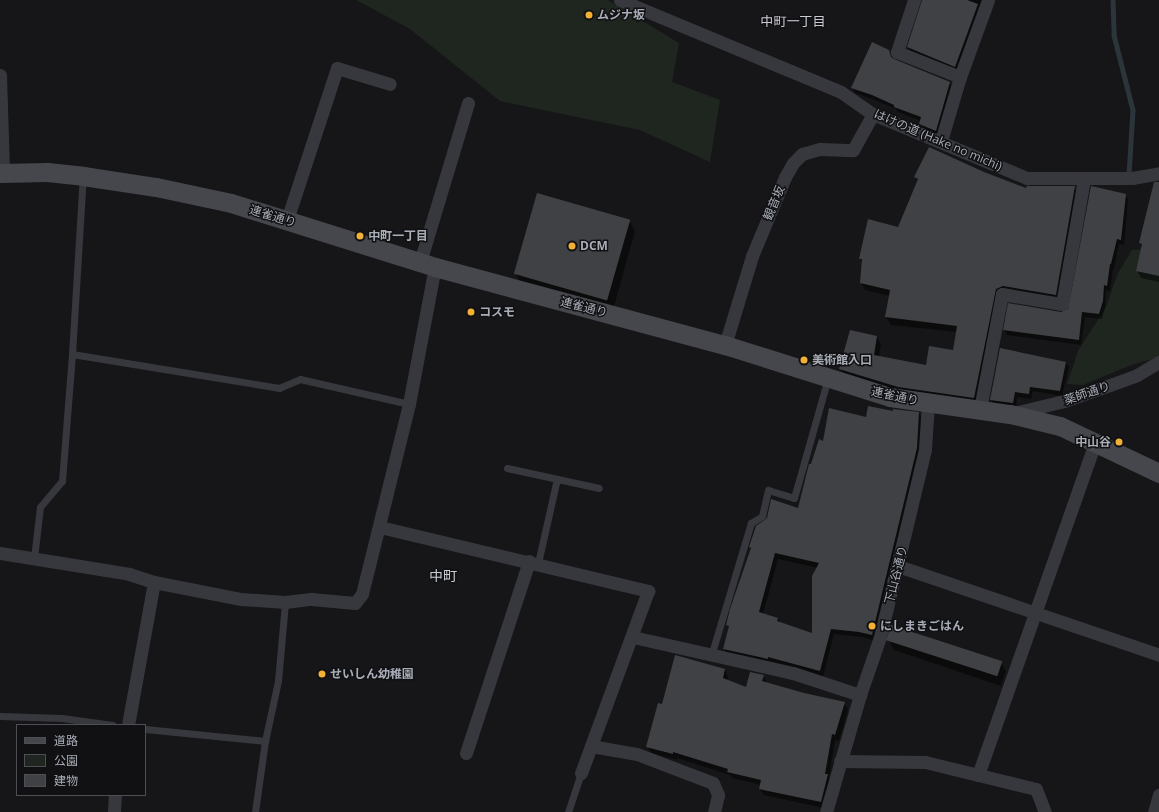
<!DOCTYPE html>
<html>
<head>
<meta charset="utf-8">
<style>
	body { margin:0 }
	#map { position:relative; width:1159px; height:812px; overflow:hidden; background:#161618; font-family:"Open Sans","Noto Sans JP",sans-serif }
	div>[style] { position:absolute }
	[style*='--x'] { left:calc(var(--x)*1px); top:calc(var(--y)*1px); width:calc(var(--w)*1px); rotate:calc(var(--a)*1deg) }
	.green>* { inset:0; background:#1e261f }
	.shadow>* { inset:0; background:#0007 }
	.stream>* { height:4.5px; margin:-2.25px; padding:0 2.25px; transform-origin:2.25px; border-radius:2.25px; background:#2c353c }
	.building>* { inset:0; background:#404145; transform-origin:0 0 }
	.service>* { height:7px; margin:-3.5px; padding:0 3.5px; transform-origin:3.5px; border-radius:3.5px; background:#37383d }
	.minor>* { height:13px; margin:-6.5px; padding:0 6.5px; transform-origin:6.5px; border-radius:6.5px; background:#37383d }
	.secondary>* { height:19px; margin:-9.5px; padding:0 9.5px; transform-origin:9.5px; border-radius:9.5px; background:#45474d }
	.dots>* { width:11px; height:11px; translate:-50% -50%; box-sizing:border-box; border:2px solid #111113; border-radius:50% }
	span { translate:-50% -50%; white-space:nowrap; text-align:center; line-height:1.15; -webkit-text-stroke:3px #111113; paint-order:stroke }
	.poi-label { font-size:12px; color:#a8adb8; font-weight:700 }
	.left { translate:0 -50%; text-align:left }
	.right { translate:-100% -50%; text-align:right }
	.street-label { font-size:12px; color:#a8adb8 }
	.neighbourhood-label { font-size:13px; color:#c9ccd4 }
	.quarter-label { font-size:14px; color:#c9ccd4 }
	.legend { position:absolute; left:16px; top:724px; width:130px; height:72px; box-sizing:border-box; background:#111113; border:1px solid #4d4f55; margin:0; padding:5px 7px; list-style:none; font-size:12px; color:#a8adb8 }
	.legend li { display:flex; align-items:center; gap:8px; height:20px }
	.legend b { width:20px; border:1px solid #4d4f55 }
</style>
</head>
<body>
<div id="map">
	<div class="green">
		<div style="clip-path:polygon(356px 0,608px 0,679px 43px,672px 82px,720px 100px,710px 162px,640px 130px,500px 101px,410px 29px)"></div>
		<div style="clip-path:polygon(1159px 248px,1159px 357px,1131px 365px,1083px 385px,1067px 384px,1078px 351px,1106px 307px,1117px 275px,1132px 250px)"></div>
	</div>
	<div class="shadow">
		<div style="clip-path:polygon(922px 0,985px 0,958px 71px,911px 53px,908px 47px)"></div>
		<div style="clip-path:polygon(889px 51px,892px 59px,950px 83px,953px 88px,938px 136px,923px 129px,920px 124px,921px 121px,898px 112px,896px 109px,875px 100px,855px 93px,852px 88px)"></div>
		<div style="clip-path:polygon(983px 173px,1027px 189px,1074px 187px,1078px 194px,1059px 302px,1008px 293px,978px 405px,903px 394px,845px 376px,840px 369px,877px 337px,881px 344px,879px 357px,927px 366px,954px 351px,957px 332px,891px 325px,886px 317px,890px 296px,865px 290px,861px 283px,863px 263px,860px 258px,899px 228px,918px 181px,915px 177px)"></div>
		<div style="clip-path:polygon(1125px 194px,1128px 200px,1124px 245px,1119px 244px,1114px 269px,1113px 269px,1110px 291px,1106px 290px,1105px 307px,1102px 319px,1085px 317px,1081px 345px,1007px 335px,1004px 330px,1069px 310px)"></div>
		<div style="clip-path:polygon(1159px 197px,1159px 282px,1141px 278px,1137px 270px,1143px 247px,1140px 243px)"></div>
		<div style="clip-path:polygon(629px 220px,635px 231px,613px 310px,522px 285px,516px 274px)"></div>
		<div style="clip-path:polygon(1066px 362px,1069px 367px,1062px 396px,1033px 391px,1031px 399px,1017px 397px,1016px 408px,994px 405px,991px 400px)"></div>
		<div style="clip-path:polygon(evenodd,893px 412px,919px 413px,922px 419px,920px 454px,875px 641px,863px 637px,834px 634px,823px 677px,727px 655px,724px 649px,729px 629px,728px 625px,751px 550px,750px 547px,798px 510px,811px 466px,824px 442px,867px 418px,893px 412px,778px 559px,818px 568px,813px 634px,780px 623px,778px 619px,763px 614px,778px 559px)"></div>
		<div style="clip-path:polygon(889px 641px,1001px 663px,1006px 671px,1001px 686px,894px 650px)"></div>
		<div style="clip-path:polygon(725px 670px,728px 677px,727px 681px,747px 689px,763px 676px,767px 683px,804px 694px,844px 703px,848px 709px,839px 741px,835px 740px,829px 778px,831px 782px,824px 808px,764px 795px,760px 789px,761px 785px,732px 778px,730px 775px,677px 758px,677px 760px,651px 753px,647px 746px,662px 706px)"></div>
	</div>
	<div class="stream">
		<div style="--x:1113;--y:0;--w:35;--a:88"></div>
		<div style="--x:1114;--y:35;--w:77;--a:75.8"></div>
		<div style="--x:1133;--y:110;--w:66;--a:93.5"></div>
	</div>
	<div class="building">
		<div style="clip-path:polygon(922px 0,967px 0,978px 4px,955px 67px,907px 47px)"></div>
		<div style="clip-path:polygon(872px 42px,889px 50px,891px 57px,894px 59px,950px 82px,936px 131px,919px 124px,921px 117px,894px 107px,894px 105px,872px 95px,851px 88px)"></div>
		<div style="clip-path:polygon(929px 147px,984px 172px,1026px 188px,1027px 186px,1075px 186px,1056px 295px,1003px 286px,996px 289px,974px 398px,898px 387px,839px 369px,850px 330px,877px 336px,874px 355px,926px 365px,929px 346px,953px 350px,957px 326px,885px 317px,890px 290px,860px 283px,862px 259px,859px 259px,868px 219px,898px 227px,918px 179px,914px 177px)"></div>
		<div style="clip-path:polygon(1154px 182px,1159px 182px,1159px 276px,1136px 271px,1142px 244px,1139px 243px)"></div>
		<div style="clip-path:polygon(1091px 186px,1126px 194px,1121px 240px,1117px 239px,1111px 264px,1110px 264px,1107px 286px,1104px 285px,1103px 301px,1099px 314px,1082px 312px,1079px 340px,1003px 330px,1008px 303px,1061px 312px,1068px 309px)"></div>
		<div style="left:537px;top:193px;width:97px;height:84px;rotate:16deg"></div>
		<div style="clip-path:polygon(1000px 348px,1066px 362px,1060px 391px,1030px 387px,1029px 394px,1015px 392px,1013px 403px,990px 400px)"></div>
		<div style="clip-path:polygon(evenodd,868px 406px,893px 411px,893px 409px,919px 412px,917px 448px,872px 635px,859px 632px,831px 629px,820px 671px,768px 657px,768px 659px,723px 649px,729px 626px,726px 625px,730px 609px,751px 548px,749px 547px,756px 526px,767px 518px,771px 499px,798px 508px,809px 464px,811px 464px,819px 439px,823px 441px,829px 408px,866px 417px,868px 406px,775px 553px,819px 563px,812px 576px,812px 633px,777px 621px,778px 618px,759px 612px,775px 553px)"></div>
		<div style="left:891px;top:625px;width:117px;height:16px;rotate:18deg"></div>
		<div style="clip-path:polygon(675px 655px,725px 669px,723px 678px,746px 687px,750px 672px,764px 675px,762px 681px,804px 693px,845px 702px,835px 735px,832px 734px,825px 774px,828px 774px,821px 802px,759px 789px,761px 780px,727px 772px,728px 769px,673px 752px,673px 754px,646px 747px,658px 703px,662px 704px)"></div>
	</div>
	<div class="service">
		<div style="--x:72;--y:354;--w:210;--a:9.3"></div>
		<div style="--x:279;--y:388;--w:23;--a:-23"></div>
		<div style="--x:300;--y:379;--w:112;--a:12.9"></div>
		<div style="--x:507;--y:468;--w:94;--a:12.3"></div>
		<div style="--x:34;--y:558;--w:51;--a:-83.3"></div>
		<div style="--x:40;--y:507;--w:34;--a:-50"></div>
		<div style="--x:62;--y:481;--w:127;--a:-85.5"></div>
		<div style="--x:72;--y:354;--w:178;--a:-86.5"></div>
		<div style="--x:538;--y:563;--w:86;--a:-77.3"></div>
		<div style="--x:711;--y:656;--w:139;--a:-73.3"></div>
		<div style="--x:751;--y:523;--w:13;--a:-32"></div>
		<div style="--x:762;--y:516;--w:27;--a:-77"></div>
		<div style="--x:768;--y:490;--w:27;--a:17"></div>
		<div style="--x:794;--y:498;--w:125;--a:-74.2"></div>
		<div style="--x:0;--y:716;--w:62;--a:1.8"></div>
		<div style="--x:62;--y:718;--w:51;--a:7.8"></div>
		<div style="--x:145;--y:729;--w:121;--a:5.7"></div>
		<div style="--x:255;--y:812;--w:72;--a:-82"></div>
		<div style="--x:265;--y:741;--w:61;--a:-77.8"></div>
		<div style="--x:278;--y:681;--w:79;--a:-84.9"></div>
		<div style="--x:568;--y:812;--w:41;--a:-71.6"></div>
	</div>
	<div class="minor">
		<div style="--x:620;--y:0;--w:239;--a:22.6"></div>
		<div style="--x:841;--y:92;--w:39;--a:35"></div>
		<div style="--x:873;--y:114;--w:167;--a:22.6"></div>
		<div style="--x:1027;--y:178;--w:105;--a:0"></div>
		<div style="--x:1132;--y:178;--w:27;--a:-10"></div>
		<div style="--x:914;--y:0;--w:55;--a:108.1"></div>
		<div style="--x:897;--y:52;--w:68;--a:21.6"></div>
		<div style="--x:0;--y:75;--w:98;--a:88.2"></div>
		<div style="--x:941;--y:141;--w:67;--a:-73.5"></div>
		<div style="--x:960;--y:77;--w:82;--a:-70"></div>
		<div style="--x:287;--y:220;--w:160;--a:-71.8"></div>
		<div style="--x:337;--y:68;--w:55;--a:16.8"></div>
		<div style="--x:420;--y:262;--w:166;--a:-73.2"></div>
		<div style="--x:725;--y:345;--w:93;--a:-73.1"></div>
		<div style="--x:752;--y:256;--w:86;--a:-67.3"></div>
		<div style="--x:785;--y:177;--w:16;--a:-60"></div>
		<div style="--x:793;--y:163;--w:13;--a:-45"></div>
		<div style="--x:802;--y:154;--w:19;--a:-16"></div>
		<div style="--x:820;--y:149;--w:33;--a:2"></div>
		<div style="--x:853;--y:150;--w:41;--a:-60.9"></div>
		<div style="--x:980;--y:409;--w:117;--a:-79.2"></div>
		<div style="--x:1002;--y:294;--w:61;--a:9.5"></div>
		<div style="--x:1062;--y:304;--w:127;--a:-80"></div>
		<div style="--x:1014;--y:413;--w:51;--a:-13.5"></div>
		<div style="--x:1064;--y:401;--w:49;--a:-19.2"></div>
		<div style="--x:1110;--y:385;--w:29;--a:-20"></div>
		<div style="--x:1137;--y:375;--w:26;--a:-31"></div>
		<div style="--x:380;--y:527;--w:276;--a:13.4"></div>
		<div style="--x:648;--y:591;--w:194;--a:110.2"></div>
		<div style="--x:0;--y:553;--w:131;--a:9.2"></div>
		<div style="--x:129;--y:574;--w:26;--a:18"></div>
		<div style="--x:154;--y:582;--w:89;--a:11.1"></div>
		<div style="--x:241;--y:599;--w:44;--a:3.9"></div>
		<div style="--x:285;--y:602;--w:26;--a:-7"></div>
		<div style="--x:311;--y:599;--w:44;--a:5.2"></div>
		<div style="--x:355;--y:603;--w:11;--a:-52"></div>
		<div style="--x:362;--y:594;--w:196;--a:-76.1"></div>
		<div style="--x:409;--y:404;--w:139;--a:-79.3"></div>
		<div style="--x:898;--y:566;--w:276;--a:18.8"></div>
		<div style="--x:633;--y:637;--w:164;--a:12.7"></div>
		<div style="--x:793;--y:673;--w:71;--a:18.2"></div>
		<div style="--x:128;--y:725;--w:145;--a:-79.7"></div>
		<div style="--x:591;--y:746;--w:47;--a:9.9"></div>
		<div style="--x:637;--y:754;--w:81;--a:20.9"></div>
		<div style="--x:713;--y:783;--w:13;--a:67"></div>
		<div style="--x:718;--y:795;--w:17;--a:103"></div>
		<div style="--x:466;--y:753;--w:202;--a:-71.8"></div>
		<div style="--x:840;--y:761;--w:85;--a:0.7"></div>
		<div style="--x:925;--y:762;--w:114;--a:13.7"></div>
		<div style="--x:1036;--y:789;--w:25;--a:69"></div>
		<div style="--x:978;--y:775;--w:352;--a:-70.6"></div>
		<div style="--x:114;--y:812;--w:17;--a:-87"></div>
		<div style="--x:826;--y:812;--w:122;--a:-73.8"></div>
		<div style="--x:860;--y:695;--w:61;--a:-71"></div>
		<div style="--x:880;--y:637;--w:193;--a:-76.5"></div>
		<div style="--x:925;--y:449;--w:46;--a:-86.3"></div>
		<div style="--x:1154;--y:812;--w:18;--a:-74"></div>
	</div>
	<div class="secondary">
		<div style="--x:0;--y:173;--w:47;--a:-1.2"></div>
		<div style="--x:47;--y:172;--w:36;--a:6"></div>
		<div style="--x:83;--y:176;--w:74;--a:8.6"></div>
		<div style="--x:156;--y:187;--w:77;--a:12"></div>
		<div style="--x:231;--y:203;--w:214;--a:17.4"></div>
		<div style="--x:435;--y:267;--w:300;--a:15.1"></div>
		<div style="--x:725;--y:345;--w:173;--a:17.5"></div>
		<div style="--x:890;--y:397;--w:121;--a:8.1"></div>
		<div style="--x:1010;--y:414;--w:51;--a:13.5"></div>
		<div style="--x:1060;--y:426;--w:110;--a:25.4"></div>
	</div>
	<div class="dots">
		<div style="left:589px;top:15px;background:#f2b134"></div>
		<div style="left:360px;top:236px;background:#f2b134"></div>
		<div style="left:572px;top:246px;background:#f2b134"></div>
		<div style="left:471px;top:312px;background:#f2b134"></div>
		<div style="left:804px;top:360px;background:#f2b134"></div>
		<div style="left:1119px;top:442px;background:#f2b134"></div>
		<div style="left:872px;top:626px;background:#f2b134"></div>
		<div style="left:322px;top:674px;background:#f2b134"></div>
	</div>
	<div class="poi-label">
		<span class="left" style="left:597px;top:15px">ムジナ坂</span>
		<span class="left" style="left:368px;top:236px">中町一丁目</span>
		<span class="left" style="left:580px;top:246px">DCM</span>
		<span class="left" style="left:479px;top:312px">コスモ</span>
		<span class="left" style="left:812px;top:360px">美術館入口</span>
		<span class="right" style="left:1111px;top:442px">中山谷</span>
		<span class="left" style="left:880px;top:626px">にしまきごはん</span>
		<span class="left" style="left:330px;top:674px">せいしん幼稚園</span>
	</div>
	<div class="street-label">
		<span style="left:938px;top:140px;rotate:23deg">はけの道 (Hake no michi)</span>
		<span style="left:774px;top:203px;rotate:-67deg">観音坂</span>
		<span style="left:273px;top:216px;rotate:17deg">連雀通り</span>
		<span style="left:584px;top:307px;rotate:14deg">連雀通り</span>
		<span style="left:1087px;top:393px;rotate:-19deg">薬師通り</span>
		<span style="left:895px;top:396px;rotate:12deg">連雀通り</span>
		<span style="left:896px;top:575px;rotate:-76deg">下山谷通り</span>
	</div>
	<div class="neighbourhood-label">
		<span style="left:793px;top:21px">中町一丁目</span>
	</div>
	<div class="quarter-label">
		<span style="left:443px;top:576px">中町</span>
	</div>
	<ul class="legend">
	<li><b style="height:5px;background:#45474d"></b>道路</li>
	<li><b style="height:11px;background:#1e261f"></b>公園</li>
	<li><b style="height:11px;background:#404145"></b>建物</li>
	</ul>
</div>
</body>
</html>
